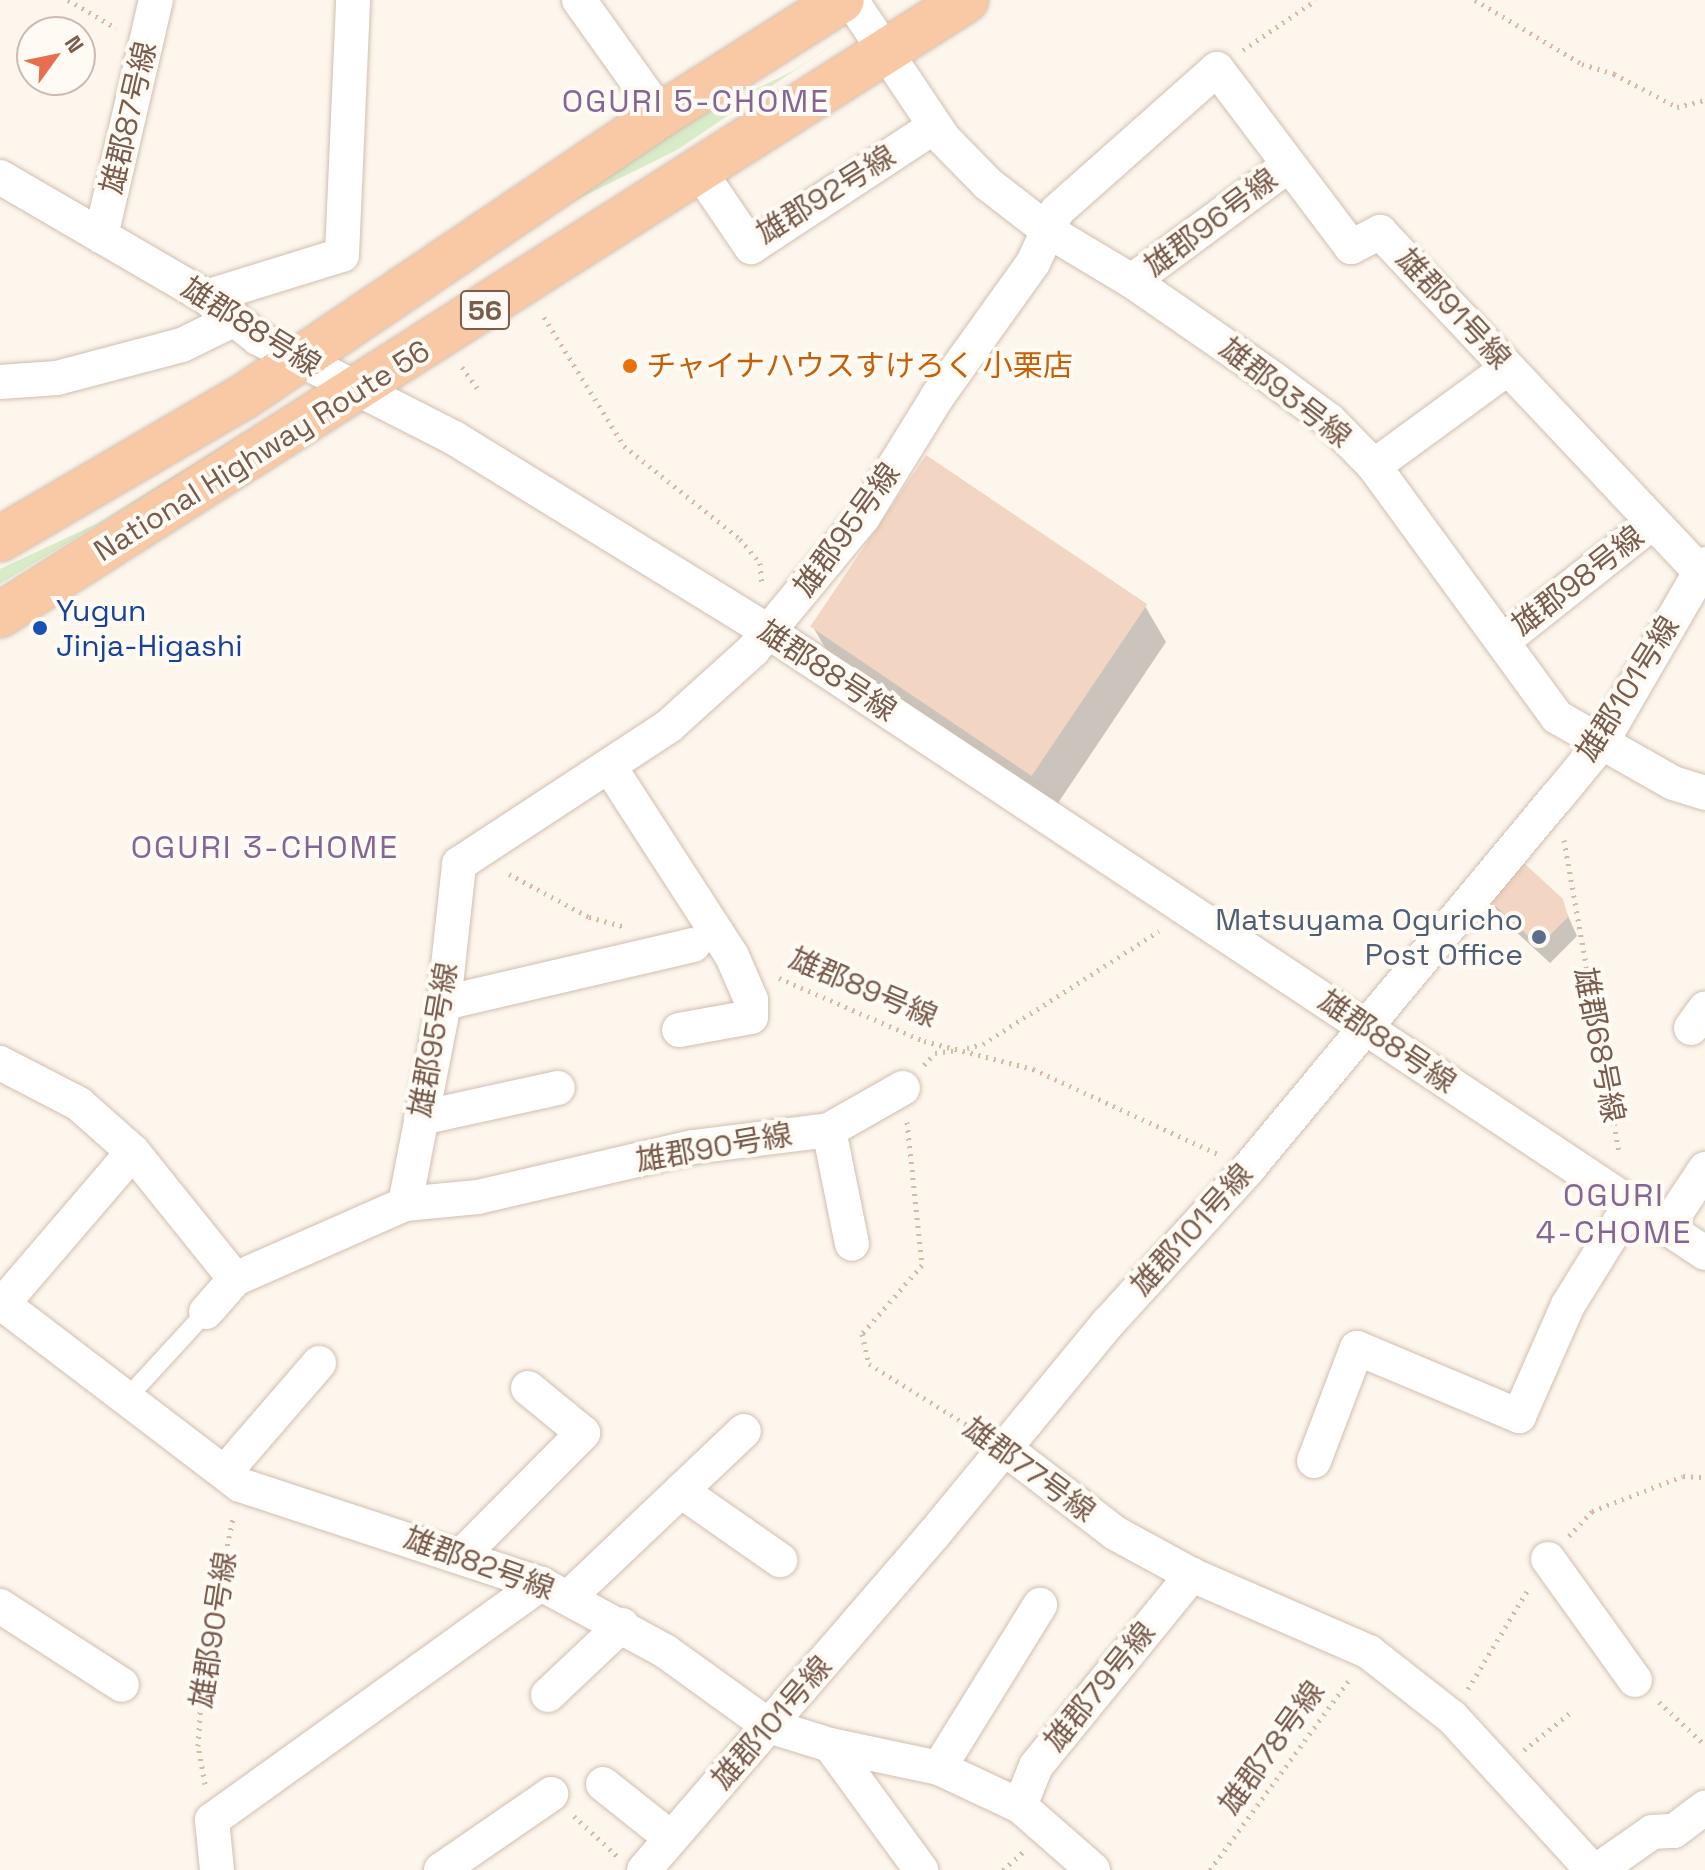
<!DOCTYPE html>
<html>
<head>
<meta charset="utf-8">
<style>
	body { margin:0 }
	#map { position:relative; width:1705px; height:1870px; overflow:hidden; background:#fdf6ec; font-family:"Space Grotesk","Noto Sans JP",sans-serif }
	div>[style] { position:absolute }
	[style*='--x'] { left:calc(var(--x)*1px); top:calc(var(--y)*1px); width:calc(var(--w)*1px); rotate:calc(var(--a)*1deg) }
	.green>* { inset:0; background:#d8ecc9 }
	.shadow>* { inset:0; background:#0003 }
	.building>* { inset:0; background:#f3d5c3; transform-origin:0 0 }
	.path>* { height:5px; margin-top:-2.5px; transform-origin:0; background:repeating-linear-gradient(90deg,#d9b8a5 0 2px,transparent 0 8px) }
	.roads { filter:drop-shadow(0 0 2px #d1beb0) drop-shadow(0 0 2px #d1beb0) }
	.service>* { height:18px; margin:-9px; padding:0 9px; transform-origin:9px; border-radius:9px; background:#fff }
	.minor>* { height:34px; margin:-17px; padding:0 17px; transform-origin:17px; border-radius:17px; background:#fff }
	.trunk>* { height:44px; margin:-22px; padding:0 22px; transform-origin:22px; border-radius:22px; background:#f9c8a4 }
	.dots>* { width:22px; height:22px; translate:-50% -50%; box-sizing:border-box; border:4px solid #fffaf3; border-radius:50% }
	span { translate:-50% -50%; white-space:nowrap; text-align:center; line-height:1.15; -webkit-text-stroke:8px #fffaf3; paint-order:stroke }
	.shield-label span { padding:2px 6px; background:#fffaf3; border:2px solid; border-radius:6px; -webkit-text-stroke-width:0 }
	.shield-label { font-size:28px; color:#7a5c4d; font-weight:700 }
	.street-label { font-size:30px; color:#7a5c4d }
	.food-label { font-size:30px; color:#c56008 }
	.left { translate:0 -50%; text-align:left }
	.transit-label { font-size:30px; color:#164399 }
	.service-label { font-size:30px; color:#4e5e75 }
	.right { translate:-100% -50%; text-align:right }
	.neighbourhood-label { font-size:32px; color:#846695; letter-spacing:2px }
	.north { position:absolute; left:16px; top:16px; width:80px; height:80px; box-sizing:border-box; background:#fffaf3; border:2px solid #cabbb1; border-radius:50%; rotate:57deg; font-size:22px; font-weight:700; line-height:32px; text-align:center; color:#7a5c4d }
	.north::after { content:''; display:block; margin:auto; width:28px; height:36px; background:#e76f51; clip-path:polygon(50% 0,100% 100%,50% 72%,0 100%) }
</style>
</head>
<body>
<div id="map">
	<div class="green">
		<div style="clip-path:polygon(853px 31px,677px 150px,566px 205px,682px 125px,793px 71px)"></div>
		<div style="clip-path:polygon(259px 424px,260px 426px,0 584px,0 569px,96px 524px)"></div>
	</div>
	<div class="shadow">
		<div style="clip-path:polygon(1145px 606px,1166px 642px,1052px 812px,834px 663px,813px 627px)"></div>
		<div style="clip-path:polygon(1561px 900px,1577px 936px,1550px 963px,1503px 920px,1492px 902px)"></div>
	</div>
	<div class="building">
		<div style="left:926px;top:455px;width:267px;height:207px;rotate:34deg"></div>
		<div style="clip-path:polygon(1524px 863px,1563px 899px,1568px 917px,1539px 946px,1490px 901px)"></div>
	</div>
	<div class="path">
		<div style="--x:68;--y:0;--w:56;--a:30.3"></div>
		<div style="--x:1475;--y:0;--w:125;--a:30.9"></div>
		<div style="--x:1582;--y:64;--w:34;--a:17"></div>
		<div style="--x:1614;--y:74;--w:71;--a:27.6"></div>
		<div style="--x:1677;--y:107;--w:29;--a:-14"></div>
		<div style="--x:1243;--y:50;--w:88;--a:-34.4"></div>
		<div style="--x:544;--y:317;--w:152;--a:58.2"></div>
		<div style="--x:624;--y:446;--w:149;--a:38.7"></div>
		<div style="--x:740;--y:539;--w:31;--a:50"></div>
		<div style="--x:760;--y:563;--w:23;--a:85"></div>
		<div style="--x:462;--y:367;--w:26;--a:54"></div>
		<div style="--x:1564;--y:840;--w:318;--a:80"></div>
		<div style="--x:509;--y:874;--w:91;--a:28.3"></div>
		<div style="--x:589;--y:917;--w:35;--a:15"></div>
		<div style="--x:779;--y:978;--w:158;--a:23.5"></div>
		<div style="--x:924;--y:1041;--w:113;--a:14.4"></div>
		<div style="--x:1033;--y:1069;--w:204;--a:24.7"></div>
		<div style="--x:967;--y:1048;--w:16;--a:-14"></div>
		<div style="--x:983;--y:1044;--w:209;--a:-32.7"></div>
		<div style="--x:924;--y:1065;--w:16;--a:-47"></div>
		<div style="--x:935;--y:1053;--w:22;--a:-8"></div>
		<div style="--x:907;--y:1122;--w:144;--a:84"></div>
		<div style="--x:922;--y:1265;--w:91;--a:131"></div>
		<div style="--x:862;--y:1334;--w:31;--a:77"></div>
		<div style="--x:869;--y:1364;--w:123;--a:31.8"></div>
		<div style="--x:1569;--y:1536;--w:34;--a:-47"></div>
		<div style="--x:1592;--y:1511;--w:97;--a:-21"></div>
		<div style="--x:1683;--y:1476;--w:22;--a:3"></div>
		<div style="--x:1468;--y:1689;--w:118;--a:-58.9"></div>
		<div style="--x:1659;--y:1702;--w:63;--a:43.1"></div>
		<div style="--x:1524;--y:1750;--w:59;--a:-38.8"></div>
		<div style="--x:205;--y:1784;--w:39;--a:-100"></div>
		<div style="--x:198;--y:1746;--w:91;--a:-86.2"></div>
		<div style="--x:204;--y:1655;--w:140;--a:-78"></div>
		<div style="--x:574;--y:1816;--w:59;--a:42.9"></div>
		<div style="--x:1003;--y:1870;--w:27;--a:-42"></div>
		<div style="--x:1210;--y:1870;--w:235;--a:-53.8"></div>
	</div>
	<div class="roads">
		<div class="service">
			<div style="--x:127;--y:1398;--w:117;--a:-47.4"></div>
		</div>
		<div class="minor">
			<div style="--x:579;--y:0;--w:141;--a:54.5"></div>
			<div style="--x:851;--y:0;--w:167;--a:56.2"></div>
			<div style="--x:944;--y:139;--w:63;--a:45.6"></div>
			<div style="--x:988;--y:184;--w:78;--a:37.7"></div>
			<div style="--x:1050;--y:232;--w:96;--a:30.9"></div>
			<div style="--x:1132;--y:281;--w:170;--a:34.7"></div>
			<div style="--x:1272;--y:378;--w:72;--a:36.6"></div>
			<div style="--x:1330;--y:421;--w:63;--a:45.6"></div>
			<div style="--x:1374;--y:466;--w:311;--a:53.9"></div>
			<div style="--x:1557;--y:717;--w:133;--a:29.6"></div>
			<div style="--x:1673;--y:783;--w:34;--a:17"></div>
			<div style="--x:700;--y:172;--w:91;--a:55.8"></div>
			<div style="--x:751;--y:247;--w:220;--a:-33.3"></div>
			<div style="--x:0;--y:177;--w:238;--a:30.2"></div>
			<div style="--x:206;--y:297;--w:66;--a:38.3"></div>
			<div style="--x:258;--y:338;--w:220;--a:27"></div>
			<div style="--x:454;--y:438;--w:370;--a:31.6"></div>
			<div style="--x:769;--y:632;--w:1123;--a:33.56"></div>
			<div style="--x:101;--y:236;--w:242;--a:-76.9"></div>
			<div style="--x:1132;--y:281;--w:195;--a:-36.5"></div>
			<div style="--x:206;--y:297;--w:142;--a:-17.2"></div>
			<div style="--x:342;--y:255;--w:255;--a:-87.5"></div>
			<div style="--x:0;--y:382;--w:57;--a:-4"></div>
			<div style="--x:57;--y:378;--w:129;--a:-14.8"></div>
			<div style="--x:182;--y:345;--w:59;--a:-26.1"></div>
			<div style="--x:1374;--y:466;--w:166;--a:-36.2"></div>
			<div style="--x:1503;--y:641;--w:191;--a:-38.4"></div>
			<div style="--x:611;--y:769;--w:223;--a:57.1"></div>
			<div style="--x:732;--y:956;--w:48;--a:66.6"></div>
			<div style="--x:751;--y:1000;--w:17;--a:90"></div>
			<div style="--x:751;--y:1017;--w:73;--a:169.8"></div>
			<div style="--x:444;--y:1003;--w:256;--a:-13.1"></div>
			<div style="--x:1691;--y:1028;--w:24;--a:-54"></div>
			<div style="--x:0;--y:1063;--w:89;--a:27.4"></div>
			<div style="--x:79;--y:1104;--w:72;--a:41.6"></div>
			<div style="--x:133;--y:1152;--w:163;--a:51.2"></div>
			<div style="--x:421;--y:1118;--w:140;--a:-12.4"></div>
			<div style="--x:829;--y:1130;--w:116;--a:78.6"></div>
			<div style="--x:405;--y:1204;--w:205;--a:-79"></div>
			<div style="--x:444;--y:1003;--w:140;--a:-83.8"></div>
			<div style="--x:459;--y:864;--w:251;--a:-33.3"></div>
			<div style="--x:669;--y:726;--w:113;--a:-42.1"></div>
			<div style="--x:753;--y:650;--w:173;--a:-50.4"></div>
			<div style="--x:863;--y:517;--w:141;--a:-58.3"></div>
			<div style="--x:937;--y:397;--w:165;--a:-54.4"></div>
			<div style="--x:1033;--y:263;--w:57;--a:-65.2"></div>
			<div style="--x:1057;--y:211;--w:214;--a:-41.6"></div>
			<div style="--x:1217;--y:69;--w:223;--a:53"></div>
			<div style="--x:1351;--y:247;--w:33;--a:-27"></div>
			<div style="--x:1380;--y:232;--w:467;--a:46.7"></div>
			<div style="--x:1666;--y:1228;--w:71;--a:-56.5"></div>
			<div style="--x:0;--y:1302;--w:302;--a:37.3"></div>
			<div style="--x:240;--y:1485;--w:317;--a:18.2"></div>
			<div style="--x:541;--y:1584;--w:141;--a:28.4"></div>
			<div style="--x:665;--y:1651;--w:128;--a:35.8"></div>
			<div style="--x:769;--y:1726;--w:64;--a:17.3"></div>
			<div style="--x:830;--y:1745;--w:155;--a:53.9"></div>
			<div style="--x:0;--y:1307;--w:204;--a:-49.4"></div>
			<div style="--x:206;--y:1312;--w:44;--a:-48.7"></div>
			<div style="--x:235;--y:1279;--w:186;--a:-23.8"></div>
			<div style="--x:405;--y:1204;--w:73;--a:-5.5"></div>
			<div style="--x:478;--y:1197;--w:221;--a:-13.1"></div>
			<div style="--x:693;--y:1147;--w:137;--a:-7.1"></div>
			<div style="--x:829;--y:1130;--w:85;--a:-29.6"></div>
			<div style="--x:1003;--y:1447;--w:141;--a:37.5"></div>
			<div style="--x:1115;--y:1533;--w:88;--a:28.6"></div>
			<div style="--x:1192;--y:1575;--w:193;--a:23.5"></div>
			<div style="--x:1369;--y:1652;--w:105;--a:38.1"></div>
			<div style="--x:1452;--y:1717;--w:207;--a:47.5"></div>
			<div style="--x:1314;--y:1461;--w:121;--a:-69.2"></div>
			<div style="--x:1357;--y:1348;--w:176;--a:22.8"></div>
			<div style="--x:1519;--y:1416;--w:121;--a:-66.2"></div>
			<div style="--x:1568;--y:1305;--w:118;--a:-58.2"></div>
			<div style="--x:225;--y:1472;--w:144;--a:-49.2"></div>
			<div style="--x:681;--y:1491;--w:121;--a:34.9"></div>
			<div style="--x:462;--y:1555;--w:172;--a:-45.2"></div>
			<div style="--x:583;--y:1433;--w:71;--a:-140.7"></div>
			<div style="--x:1548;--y:1559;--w:149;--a:54.3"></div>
			<div style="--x:569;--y:1597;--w:241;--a:-43.5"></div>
			<div style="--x:0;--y:1606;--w:145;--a:32.9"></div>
			<div style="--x:548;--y:1695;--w:102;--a:-43.4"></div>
			<div style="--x:830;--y:1745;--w:111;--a:11.9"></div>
			<div style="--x:939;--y:1768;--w:89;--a:25.1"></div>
			<div style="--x:1020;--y:1806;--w:97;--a:41.2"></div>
			<div style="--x:939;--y:1768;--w:192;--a:-58.2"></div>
			<div style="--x:603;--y:1784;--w:87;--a:38.5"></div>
			<div style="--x:1020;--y:1806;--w:43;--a:-68.2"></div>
			<div style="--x:1036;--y:1766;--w:247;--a:-50.8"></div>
			<div style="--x:217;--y:1870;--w:50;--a:-95.7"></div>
			<div style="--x:212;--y:1820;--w:405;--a:-35.7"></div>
			<div style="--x:441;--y:1870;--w:134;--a:-34.6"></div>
			<div style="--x:644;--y:1870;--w:444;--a:-49.2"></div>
			<div style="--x:934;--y:1534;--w:275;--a:-50.5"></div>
			<div style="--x:1109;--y:1322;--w:207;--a:-47.7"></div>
			<div style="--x:1248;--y:1169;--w:485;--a:-50.3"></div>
			<div style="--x:1558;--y:796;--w:66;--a:-50.5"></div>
			<div style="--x:1600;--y:745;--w:209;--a:-59.9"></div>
			<div style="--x:1598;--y:1870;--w:66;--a:-35.1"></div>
			<div style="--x:1652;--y:1832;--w:22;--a:-3"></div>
			<div style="--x:1674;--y:1831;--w:39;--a:-37"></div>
		</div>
		<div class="trunk">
			<div style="--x:0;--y:539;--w:284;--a:-30.3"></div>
			<div style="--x:245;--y:396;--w:502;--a:-34.04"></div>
			<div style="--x:661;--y:115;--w:214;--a:-32.4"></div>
			<div style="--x:0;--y:615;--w:1145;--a:-32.48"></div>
		</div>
	</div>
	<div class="dots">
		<div style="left:630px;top:366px;background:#e8710a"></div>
		<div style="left:40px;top:628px;background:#1a4fb4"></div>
		<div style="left:1539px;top:937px;background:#5c6f8a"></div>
	</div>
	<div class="shield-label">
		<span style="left:485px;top:310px">56</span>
	</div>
	<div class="street-label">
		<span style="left:129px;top:118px;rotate:-77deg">雄郡87号線</span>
		<span style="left:826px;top:195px;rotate:-32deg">雄郡92号線</span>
		<span style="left:1211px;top:223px;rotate:-37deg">雄郡96号線</span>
		<span style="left:1453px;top:309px;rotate:47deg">雄郡91号線</span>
		<span style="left:251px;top:327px;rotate:32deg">雄郡88号線</span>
		<span style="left:1285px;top:393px;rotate:38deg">雄郡93号線</span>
		<span style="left:262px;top:451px;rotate:-32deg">National Highway Route 56</span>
		<span style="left:847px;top:530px;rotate:-54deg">雄郡95号線</span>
		<span style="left:1578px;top:581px;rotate:-38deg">雄郡98号線</span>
		<span style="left:827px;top:671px;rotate:33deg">雄郡88号線</span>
		<span style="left:1628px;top:689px;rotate:-58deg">雄郡101号線</span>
		<span style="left:863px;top:988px;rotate:23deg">雄郡89号線</span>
		<span style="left:434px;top:1040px;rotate:-80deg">雄郡95号線</span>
		<span style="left:1387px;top:1042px;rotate:34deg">雄郡88号線</span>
		<span style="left:1599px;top:1045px;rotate:79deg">雄郡68号線</span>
		<span style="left:714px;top:1148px;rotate:-10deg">雄郡90号線</span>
		<span style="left:1192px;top:1230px;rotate:-48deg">雄郡101号線</span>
		<span style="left:1029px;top:1470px;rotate:36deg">雄郡77号線</span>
		<span style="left:479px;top:1564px;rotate:20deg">雄郡82号線</span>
		<span style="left:214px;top:1630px;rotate:-81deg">雄郡90号線</span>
		<span style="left:1100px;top:1687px;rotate:-51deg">雄郡79号線</span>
		<span style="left:772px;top:1723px;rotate:-49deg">雄郡101号線</span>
		<span style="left:1272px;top:1748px;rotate:-54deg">雄郡78号線</span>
	</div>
	<div class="food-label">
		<span class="left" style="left:646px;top:366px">チャイナハウスすけろく 小栗店</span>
	</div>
	<div class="transit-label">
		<span class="left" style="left:56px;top:628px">Yugun<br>Jinja-Higashi</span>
	</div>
	<div class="service-label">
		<span class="right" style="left:1523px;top:937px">Matsuyama Oguricho<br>Post Office</span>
	</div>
	<div class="neighbourhood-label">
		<span style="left:696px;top:101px">OGURI 5-CHOME</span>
		<span style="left:265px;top:847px">OGURI 3-CHOME</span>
		<span style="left:1614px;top:1214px">OGURI<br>4-CHOME</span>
	</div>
	<div class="north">N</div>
</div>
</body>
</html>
